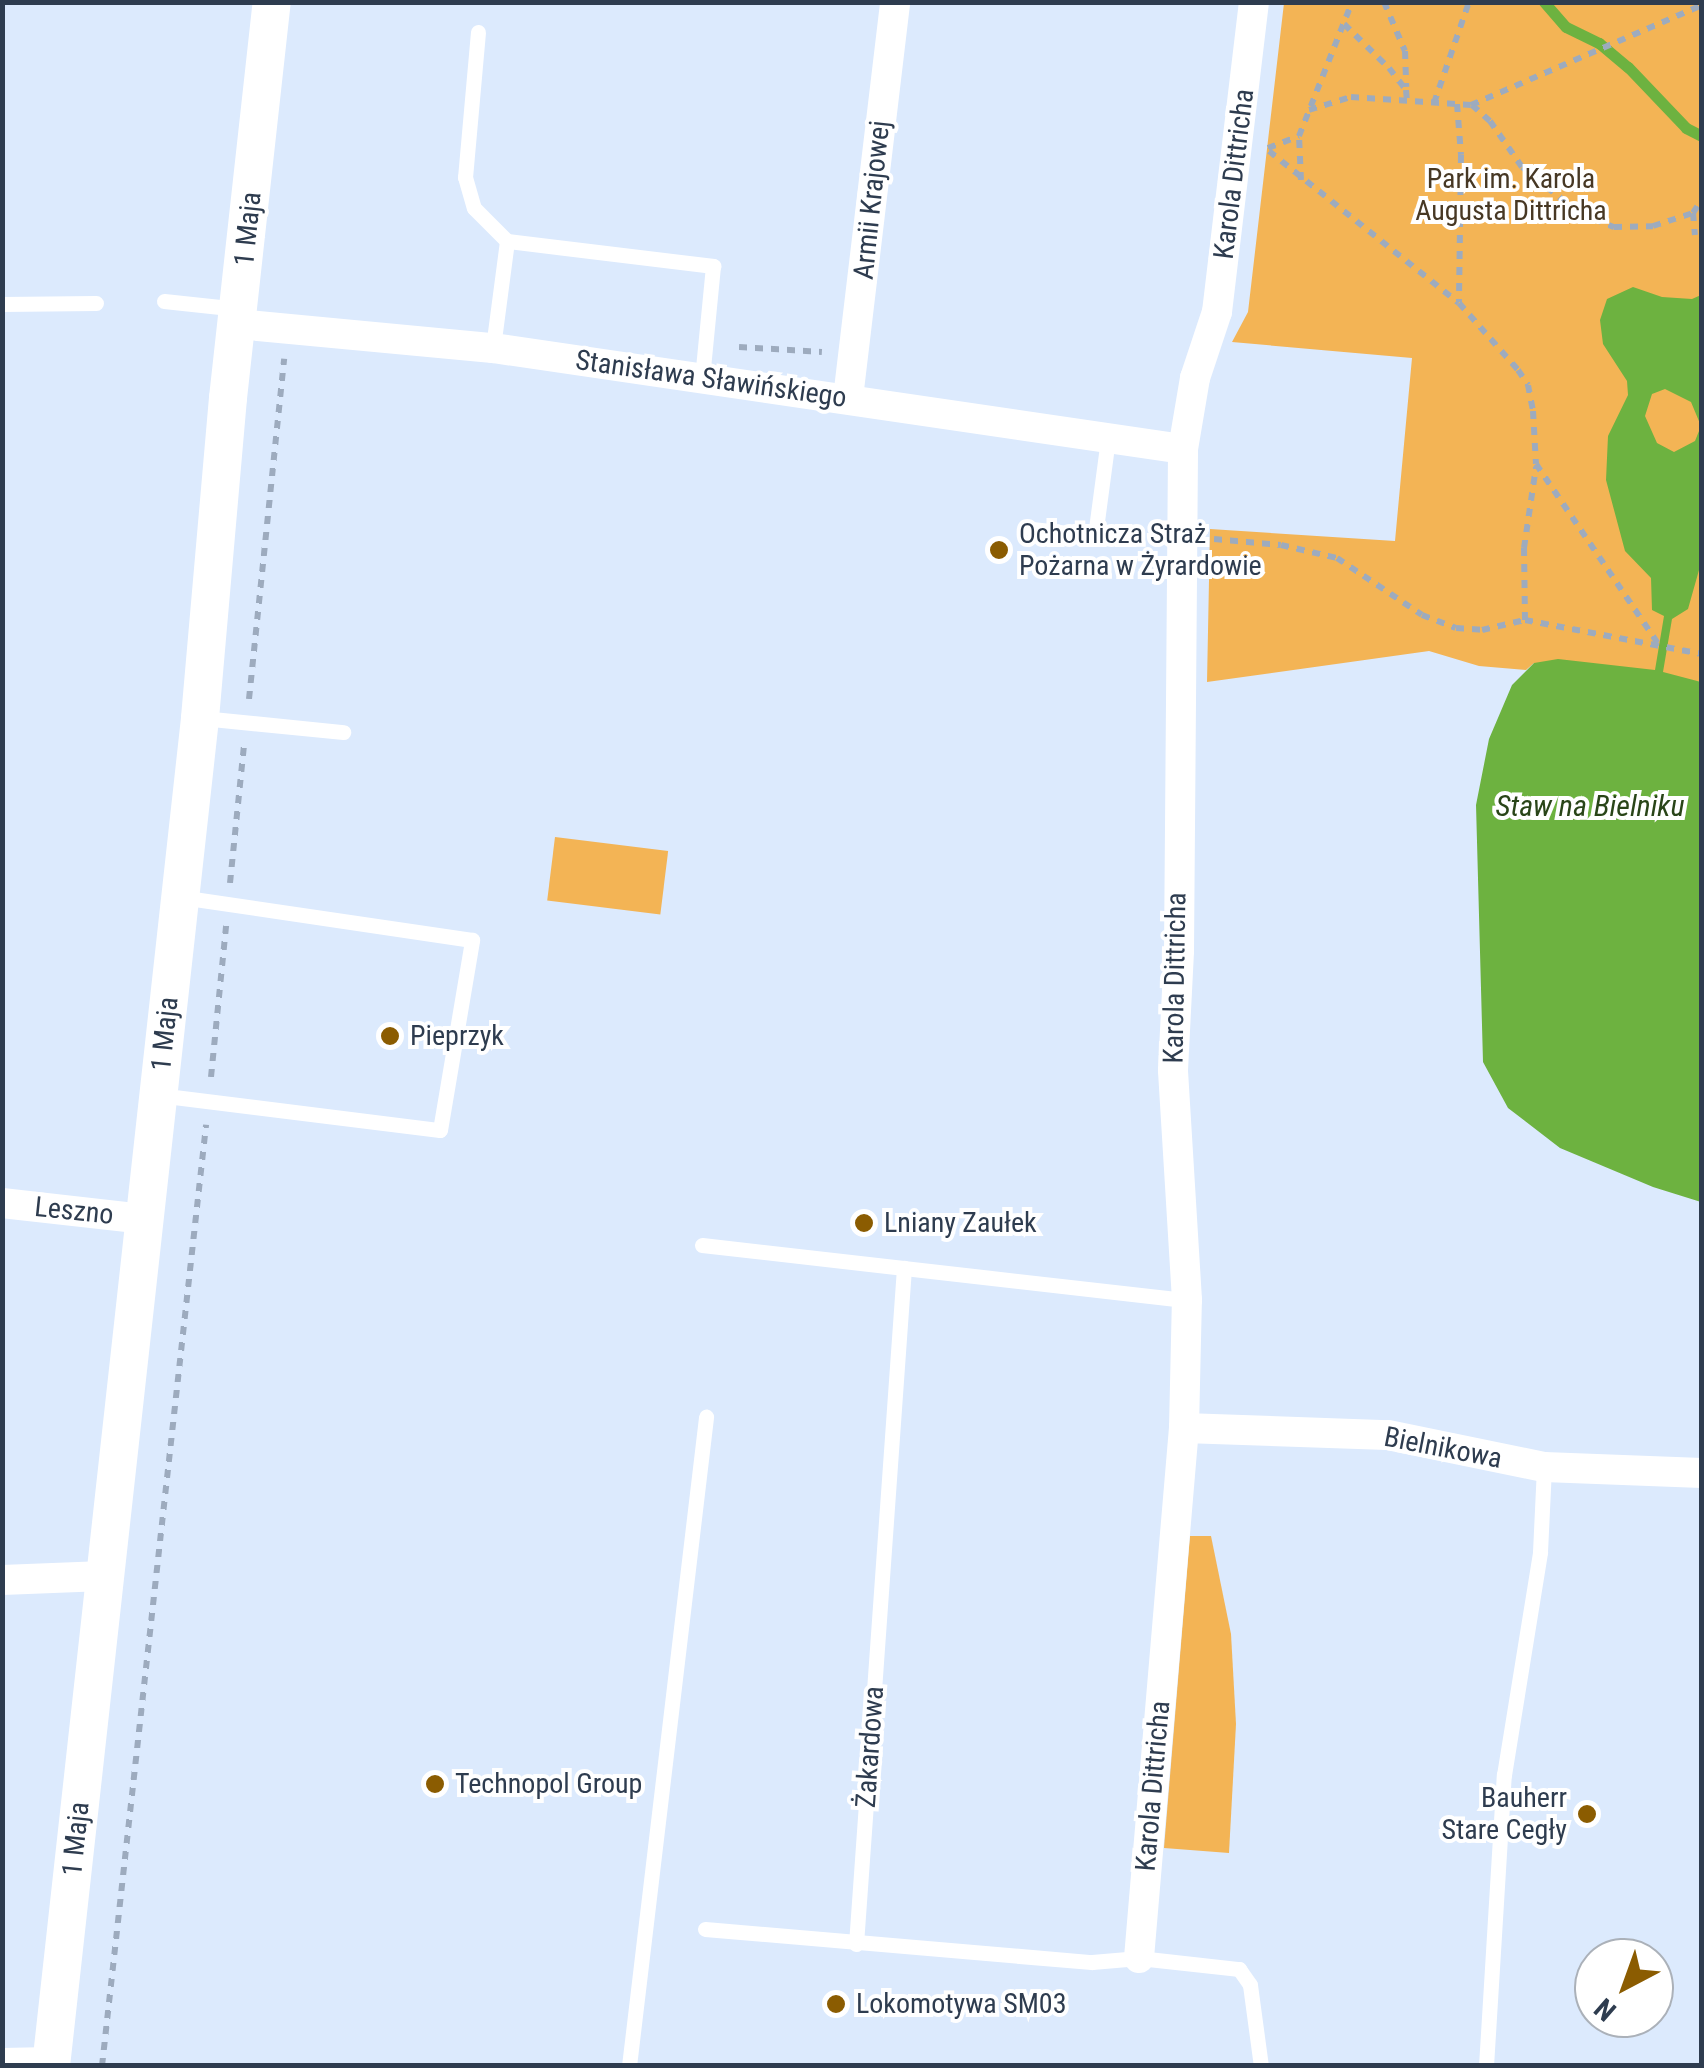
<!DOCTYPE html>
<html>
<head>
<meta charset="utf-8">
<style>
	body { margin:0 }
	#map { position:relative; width:1704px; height:2068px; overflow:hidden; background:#dceafd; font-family:"Roboto Condensed",sans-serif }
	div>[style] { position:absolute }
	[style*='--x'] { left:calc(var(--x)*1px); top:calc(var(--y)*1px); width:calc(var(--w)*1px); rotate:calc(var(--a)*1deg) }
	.green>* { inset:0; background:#f3b455; transform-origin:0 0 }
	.water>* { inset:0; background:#6db240 }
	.stream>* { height:11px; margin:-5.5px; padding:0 5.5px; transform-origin:5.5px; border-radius:5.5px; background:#6db240 }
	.path>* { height:6px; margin-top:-3px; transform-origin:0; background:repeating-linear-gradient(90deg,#9dabbe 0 8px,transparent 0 16px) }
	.service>* { height:15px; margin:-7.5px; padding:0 7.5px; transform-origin:7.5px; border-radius:7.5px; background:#fff }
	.minor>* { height:30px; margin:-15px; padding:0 15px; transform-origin:15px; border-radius:15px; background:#fff }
	.tertiary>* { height:38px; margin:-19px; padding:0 19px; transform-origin:19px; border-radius:19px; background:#fff }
	.dots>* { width:28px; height:28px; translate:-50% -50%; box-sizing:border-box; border:5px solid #fff; border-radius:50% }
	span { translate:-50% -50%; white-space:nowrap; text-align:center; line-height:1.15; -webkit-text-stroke:8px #fff; paint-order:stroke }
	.street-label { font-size:28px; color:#2e3c4f }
	.park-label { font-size:28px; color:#473824 }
	.poi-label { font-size:28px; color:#2e3c4f }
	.left { translate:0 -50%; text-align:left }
	.right { translate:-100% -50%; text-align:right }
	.water-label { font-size:30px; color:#294518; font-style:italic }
	.frame { position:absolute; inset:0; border:5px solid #2e3c4f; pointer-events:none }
	.north { position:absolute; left:1574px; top:1938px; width:100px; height:100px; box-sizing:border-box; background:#fff; border:2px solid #abb1b9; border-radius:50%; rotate:221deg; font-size:28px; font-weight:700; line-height:40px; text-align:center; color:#2e3c4f }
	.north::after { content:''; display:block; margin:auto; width:35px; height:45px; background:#8b5c01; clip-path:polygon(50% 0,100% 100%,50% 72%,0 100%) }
</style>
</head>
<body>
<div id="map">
	<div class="green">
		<div style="clip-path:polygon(1284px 3px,1701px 3px,1701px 682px,1534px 663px,1526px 670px,1479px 666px,1429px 651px,1207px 682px,1210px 529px,1395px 541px,1412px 358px,1232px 342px,1248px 312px)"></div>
		<div style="left:555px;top:837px;width:114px;height:64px;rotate:7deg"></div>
		<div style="clip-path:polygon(1190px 1536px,1211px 1536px,1231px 1634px,1236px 1724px,1229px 1853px,1164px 1848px)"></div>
	</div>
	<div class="water">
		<div style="clip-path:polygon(evenodd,1633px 287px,1662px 297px,1692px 299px,1701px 295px,1701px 563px,1688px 609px,1672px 619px,1663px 672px,1701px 682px,1701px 1202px,1653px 1187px,1560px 1148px,1508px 1108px,1483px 1062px,1476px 805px,1489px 739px,1512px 685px,1534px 663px,1558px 659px,1655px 670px,1664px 616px,1652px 610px,1651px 578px,1625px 551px,1606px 480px,1608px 436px,1628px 395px,1627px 381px,1603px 344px,1600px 320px,1607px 299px,1633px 287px,1665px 389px,1691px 402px,1701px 426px,1695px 441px,1674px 452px,1657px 443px,1645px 416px,1652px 394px,1665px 389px)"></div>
	</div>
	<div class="stream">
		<div style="--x:1544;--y:2;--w:33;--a:49"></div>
		<div style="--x:1566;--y:27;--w:37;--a:26"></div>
		<div style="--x:1599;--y:43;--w:38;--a:40"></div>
		<div style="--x:1628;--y:67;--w:84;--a:46.4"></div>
		<div style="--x:1686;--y:128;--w:16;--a:27"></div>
	</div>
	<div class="path">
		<div style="--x:1384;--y:2;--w:53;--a:66.8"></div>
		<div style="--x:1405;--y:51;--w:36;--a:88"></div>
		<div style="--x:1344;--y:24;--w:63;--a:44.4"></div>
		<div style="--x:1389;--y:68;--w:28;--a:52"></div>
		<div style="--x:1406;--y:90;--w:11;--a:85"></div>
		<div style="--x:1434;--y:103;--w:107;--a:-70.9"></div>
		<div style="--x:1457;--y:104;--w:51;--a:85.5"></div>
		<div style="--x:1461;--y:155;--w:147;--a:90.8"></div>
		<div style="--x:1472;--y:105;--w:24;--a:42"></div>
		<div style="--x:1490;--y:121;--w:56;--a:55.2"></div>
		<div style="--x:1522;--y:167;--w:73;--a:38.9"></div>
		<div style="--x:1579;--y:213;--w:38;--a:22"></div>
		<div style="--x:1614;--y:227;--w:39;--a:-1"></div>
		<div style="--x:1653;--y:226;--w:42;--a:-18"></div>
		<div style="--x:1693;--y:213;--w:17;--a:-57"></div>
		<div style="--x:1309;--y:110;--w:44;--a:-17.2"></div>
		<div style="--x:1351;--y:97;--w:120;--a:3.8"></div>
		<div style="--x:1471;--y:105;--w:252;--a:-23.4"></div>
		<div style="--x:1268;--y:148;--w:33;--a:-21"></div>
		<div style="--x:1269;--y:151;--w:243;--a:38.7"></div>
		<div style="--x:1459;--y:303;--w:89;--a:48.6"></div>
		<div style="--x:1518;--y:370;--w:18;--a:56"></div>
		<div style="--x:1528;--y:385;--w:26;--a:79"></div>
		<div style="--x:1533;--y:411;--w:53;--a:86.8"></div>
		<div style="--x:1536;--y:464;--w:219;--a:55.8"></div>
		<div style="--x:1301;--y:180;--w:44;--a:-92.6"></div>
		<div style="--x:1299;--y:136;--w:144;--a:-68.4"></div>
		<div style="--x:1693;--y:213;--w:22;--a:85"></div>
		<div style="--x:739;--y:347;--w:83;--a:3.4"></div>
		<div style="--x:1214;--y:539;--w:67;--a:5.1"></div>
		<div style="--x:1281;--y:545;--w:57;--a:13.1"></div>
		<div style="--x:1337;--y:558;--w:102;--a:33.8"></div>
		<div style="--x:1422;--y:615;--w:36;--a:21"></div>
		<div style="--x:1456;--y:628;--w:26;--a:4"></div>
		<div style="--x:1482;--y:630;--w:44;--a:-13.1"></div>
		<div style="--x:1525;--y:620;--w:180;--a:10.9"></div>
		<div style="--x:1525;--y:620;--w:72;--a:-90.8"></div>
		<div style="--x:1524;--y:548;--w:82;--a:-81.6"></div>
		<div style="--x:249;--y:699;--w:342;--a:-84.1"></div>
		<div style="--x:230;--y:883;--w:138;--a:-84.2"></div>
		<div style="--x:211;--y:1077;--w:152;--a:-84.3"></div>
		<div style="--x:102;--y:2066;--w:947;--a:-83.69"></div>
	</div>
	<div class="service">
		<div style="--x:478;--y:32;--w:146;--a:95.1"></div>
		<div style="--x:465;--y:177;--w:32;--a:74"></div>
		<div style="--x:474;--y:208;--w:47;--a:45"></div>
		<div style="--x:507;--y:241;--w:108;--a:97.5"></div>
		<div style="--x:507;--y:241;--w:208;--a:6.9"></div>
		<div style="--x:713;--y:266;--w:113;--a:95.6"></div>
		<div style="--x:164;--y:301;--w:75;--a:6.1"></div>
		<div style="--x:2;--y:304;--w:94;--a:-0.6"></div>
		<div style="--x:1032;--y:529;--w:63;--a:6.3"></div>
		<div style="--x:1095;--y:536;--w:99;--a:-82.4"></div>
		<div style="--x:202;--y:718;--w:142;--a:5.7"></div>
		<div style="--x:158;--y:1095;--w:284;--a:7.1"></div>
		<div style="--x:440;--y:1130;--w:193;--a:-80.4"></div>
		<div style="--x:472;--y:940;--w:294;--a:-171.6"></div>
		<div style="--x:702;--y:1245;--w:488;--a:6.5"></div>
		<div style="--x:705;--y:1929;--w:388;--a:4.9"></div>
		<div style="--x:1092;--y:1962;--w:47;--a:-4.9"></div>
		<div style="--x:1139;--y:1958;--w:101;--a:6.3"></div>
		<div style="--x:1239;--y:1969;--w:19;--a:55"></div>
		<div style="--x:1250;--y:1985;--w:82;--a:82.3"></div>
		<div style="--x:856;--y:1944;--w:678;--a:-85.94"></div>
		<div style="--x:629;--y:2066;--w:654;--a:-83.23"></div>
		<div style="--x:1486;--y:2066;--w:292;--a:-86.5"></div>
		<div style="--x:1504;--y:1775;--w:226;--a:-80.8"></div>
		<div style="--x:1540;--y:1552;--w:85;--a:-87.3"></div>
	</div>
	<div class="minor">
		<div style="--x:237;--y:324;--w:257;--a:5.4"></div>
		<div style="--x:493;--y:348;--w:697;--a:8.33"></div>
		<div style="--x:848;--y:398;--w:399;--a:-83.2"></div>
		<div style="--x:2;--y:1203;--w:144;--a:6.4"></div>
		<div style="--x:1184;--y:1428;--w:204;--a:2"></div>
		<div style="--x:1388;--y:1435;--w:159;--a:11.6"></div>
		<div style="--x:1544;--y:1467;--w:158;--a:2.2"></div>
		<div style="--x:2;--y:1580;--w:102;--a:-2.2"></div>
		<div style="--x:1139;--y:1958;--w:532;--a:-85.15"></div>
		<div style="--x:1184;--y:1428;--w:128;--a:-88.7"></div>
		<div style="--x:1187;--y:1300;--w:230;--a:-93.5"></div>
		<div style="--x:1173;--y:1070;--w:119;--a:-87.1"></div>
		<div style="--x:1179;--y:951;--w:502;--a:-89.54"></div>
		<div style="--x:1183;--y:449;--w:72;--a:-80.4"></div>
		<div style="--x:1195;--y:378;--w:70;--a:-71.6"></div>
		<div style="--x:1217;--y:312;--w:312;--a:-83.2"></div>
		<div style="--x:2;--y:2063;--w:49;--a:-1.2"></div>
	</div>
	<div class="tertiary">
		<div style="--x:51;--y:2066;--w:1356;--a:-83.69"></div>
		<div style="--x:200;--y:718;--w:321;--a:-85"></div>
		<div style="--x:228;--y:398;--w:398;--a:-83.7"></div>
	</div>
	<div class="dots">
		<div style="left:999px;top:550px;background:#8b5c01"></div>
		<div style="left:390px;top:1036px;background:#8b5c01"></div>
		<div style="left:864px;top:1223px;background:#8b5c01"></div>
		<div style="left:435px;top:1784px;background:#8b5c01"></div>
		<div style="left:1587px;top:1814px;background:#8b5c01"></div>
		<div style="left:836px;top:2004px;background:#8b5c01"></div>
	</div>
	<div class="street-label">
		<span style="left:1234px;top:174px;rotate:-83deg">Karola Dittricha</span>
		<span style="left:872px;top:200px;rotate:-84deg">Armii Krajowej</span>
		<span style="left:248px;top:229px;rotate:-84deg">1 Maja</span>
		<span style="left:711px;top:379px;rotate:8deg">Stanisława Sławińskiego</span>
		<span style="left:1175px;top:978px;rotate:-89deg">Karola Dittricha</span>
		<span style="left:165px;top:1034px;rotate:-84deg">1 Maja</span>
		<span style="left:74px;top:1211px;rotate:6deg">Leszno</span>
		<span style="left:1443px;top:1448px;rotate:11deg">Bielnikowa</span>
		<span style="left:870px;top:1747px;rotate:-86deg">Żakardowa</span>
		<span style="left:1153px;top:1786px;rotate:-85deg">Karola Dittricha</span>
		<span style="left:76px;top:1839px;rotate:-84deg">1 Maja</span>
	</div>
	<div class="park-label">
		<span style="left:1511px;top:195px">Park im. Karola<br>Augusta Dittricha</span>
	</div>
	<div class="poi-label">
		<span class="left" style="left:1019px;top:550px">Ochotnicza Straż<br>Pożarna w Żyrardowie</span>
		<span class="left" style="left:410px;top:1036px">Pieprzyk</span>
		<span class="left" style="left:884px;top:1223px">Lniany Zaułek</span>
		<span class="left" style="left:455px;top:1784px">Technopol Group</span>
		<span class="right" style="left:1567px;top:1814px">Bauherr<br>Stare Cegły</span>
		<span class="left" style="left:856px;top:2004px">Lokomotywa SM03</span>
	</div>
	<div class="water-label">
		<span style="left:1590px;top:806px">Staw na Bielniku</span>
	</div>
	<div class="frame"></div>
	<div class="north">N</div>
</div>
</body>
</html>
